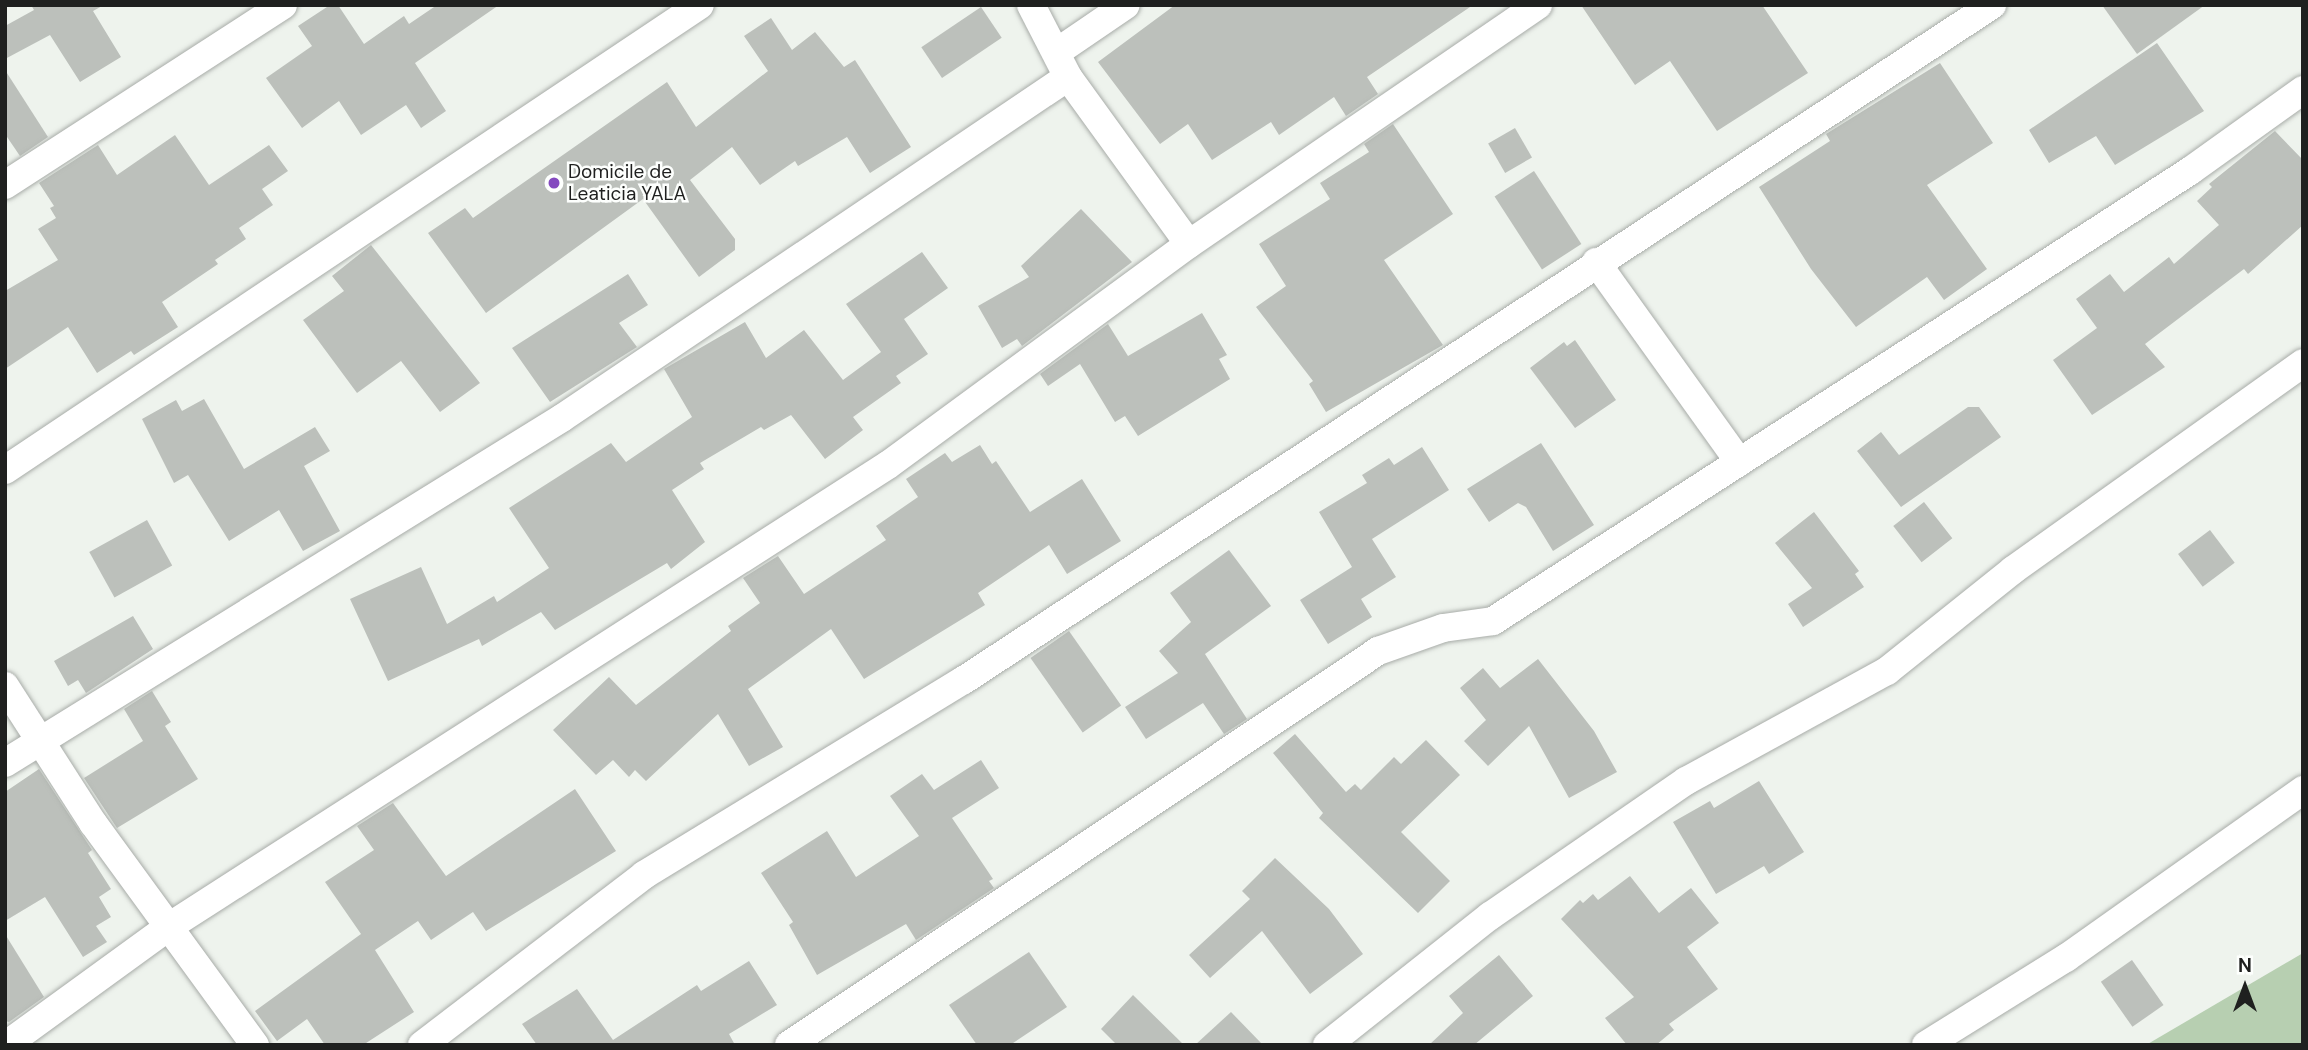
<!DOCTYPE html>
<html>
<head>
<meta charset="utf-8">
<style>
	body { margin:0 }
	#map { position:relative; width:2308px; height:1050px; overflow:hidden; background:#eef3ed; font-family:"DM Sans",sans-serif }
	div>[style] { position:absolute }
	[style*='--x'] { left:calc(var(--x)*1px); top:calc(var(--y)*1px); width:calc(var(--w)*1px); rotate:calc(var(--a)*1deg) }
	.green>* { inset:0; background:#b7cfb1 }
	.building>* { inset:0; background:#bcc0bb; transform-origin:0 0 }
	.roads { filter:drop-shadow(0 0 2px #a8aca8) drop-shadow(0 0 2px #a8aca8) }
	.minor>* { height:28px; margin:-14px; padding:0 14px; transform-origin:14px; border-radius:14px; background:#fff }
	.dots>* { width:19px; height:19px; translate:-50% -50%; box-sizing:border-box; border:4px solid #fdfffd; border-radius:50% }
	span { translate:-50% -50%; white-space:nowrap; text-align:center; line-height:1.15; -webkit-text-stroke:5px #fdfffd; paint-order:stroke }
	.poi-label { font-size:19px; color:#1f201f }
	.left { translate:0 -50%; text-align:left }
	.frame { position:absolute; inset:0; border:7px solid #1f201f; pointer-events:none }
	.north { position:absolute; left:2210px; top:952px; width:70px; height:70px; -webkit-text-stroke:5px #fdfffd; paint-order:stroke; rotate:0deg; font-size:19px; font-weight:700; line-height:28px; text-align:center; color:#1f201f }
	.north::after { content:''; display:block; margin:auto; width:24px; height:32px; background:#1f201f; clip-path:polygon(50% 0,100% 100%,50% 72%,0 100%) }
</style>
</head>
<body>
<div id="map">
	<div class="green">
		<div style="clip-path:polygon(2303px 953px,2303px 1045px,2146px 1045px)"></div>
	</div>
	<div class="building">
		<div style="clip-path:polygon(31px 5px,104px 5px,93px 11px,121px 57px,80px 82px,50px 35px,5px 59px,5px 26px,34px 10px)"></div>
		<div style="clip-path:polygon(330px 5px,338px 5px,364px 44px,404px 16px,409px 24px,437px 5px,499px 5px,415px 63px,446px 111px,421px 128px,406px 105px,361px 135px,339px 101px,302px 128px,266px 78px,312px 46px,298px 26px)"></div>
		<div style="clip-path:polygon(1175px 5px,1473px 5px,1367px 77px,1378px 94px,1346px 116px,1334px 97px,1279px 135px,1271px 122px,1212px 160px,1188px 124px,1160px 144px,1098px 62px)"></div>
		<div style="clip-path:polygon(1581px 5px,1762px 5px,1808px 73px,1717px 131px,1670px 61px,1635px 85px)"></div>
		<div style="clip-path:polygon(2102px 5px,2205px 5px,2137px 54px)"></div>
		<div style="left:981px;top:7px;width:37px;height:72px;rotate:56deg"></div>
		<div style="clip-path:polygon(771px 18px,792px 50px,815px 32px,844px 67px,855px 60px,911px 147px,870px 173px,847px 137px,798px 166px,795px 161px,760px 185px,732px 147px,690px 180px,735px 239px,735px 250px,699px 277px,643px 199px,486px 313px,428px 233px,465px 208px,473px 218px,667px 82px,696px 127px,768px 71px,744px 36px)"></div>
		<div style="clip-path:polygon(2157px 43px,2204px 111px,2115px 165px,2096px 136px,2049px 163px,2029px 130px)"></div>
		<div style="clip-path:polygon(1940px 63px,1993px 143px,1927px 185px,1987px 269px,1944px 300px,1927px 277px,1856px 327px,1811px 269px,1759px 187px,1830px 141px,1826px 134px)"></div>
		<div style="clip-path:polygon(5px 70px,48px 137px,20px 156px,5px 134px)"></div>
		<div style="clip-path:polygon(1393px 124px,1453px 214px,1384px 260px,1443px 345px,1326px 412px,1309px 384px,1313px 381px,1256px 307px,1286px 286px,1259px 244px,1330px 199px,1320px 183px,1369px 152px,1364px 144px)"></div>
		<div style="left:1515px;top:128px;width:34px;height:31px;rotate:60deg"></div>
		<div style="clip-path:polygon(2275px 131px,2303px 160px,2303px 225px,2248px 274px,2244px 269px,2145px 344px,2165px 367px,2092px 415px,2053px 360px,2097px 328px,2076px 299px,2110px 274px,2124px 292px,2169px 257px,2174px 264px,2219px 225px,2197px 201px,2212px 187px,2209px 184px)"></div>
		<div style="clip-path:polygon(175px 135px,209px 185px,269px 145px,288px 171px,262px 189px,273px 205px,239px 228px,246px 239px,215px 260px,218px 264px,162px 302px,178px 327px,134px 355px,131px 351px,97px 373px,68px 327px,5px 369px,5px 291px,58px 260px,38px 229px,56px 218px,50px 208px,54px 206px,39px 183px,98px 145px,117px 175px)"></div>
		<div style="left:1534px;top:171px;width:87px;height:47px;rotate:57deg"></div>
		<div style="clip-path:polygon(1081px 209px,1132px 262px,1022px 346px,1017px 339px,1002px 348px,978px 306px,1029px 277px,1021px 266px)"></div>
		<div style="clip-path:polygon(371px 245px,480px 383px,440px 412px,401px 361px,357px 393px,303px 320px,344px 291px,332px 276px)"></div>
		<div style="clip-path:polygon(922px 252px,948px 288px,904px 319px,928px 354px,896px 376px,901px 383px,853px 417px,863px 430px,825px 459px,791px 415px,764px 430px,761px 427px,700px 463px,704px 469px,672px 490px,705px 542px,671px 569px,667px 563px,555px 630px,541px 612px,482px 646px,479px 639px,388px 681px,350px 599px,421px 567px,447px 624px,494px 596px,497px 602px,549px 568px,509px 508px,611px 443px,626px 462px,692px 417px,664px 369px,745px 322px,766px 358px,804px 330px,843px 380px,881px 352px,846px 304px)"></div>
		<div style="clip-path:polygon(628px 274px,648px 305px,619px 323px,637px 347px,550px 402px,512px 348px)"></div>
		<div style="clip-path:polygon(1202px 313px,1227px 355px,1219px 359px,1230px 379px,1138px 436px,1125px 416px,1115px 422px,1080px 364px,1048px 386px,1040px 374px,1108px 324px,1128px 356px)"></div>
		<div style="clip-path:polygon(1575px 340px,1616px 400px,1575px 428px,1530px 368px,1564px 342px,1567px 346px)"></div>
		<div style="clip-path:polygon(204px 399px,244px 469px,315px 427px,330px 451px,304px 466px,340px 531px,303px 551px,279px 510px,229px 541px,188px 475px,174px 483px,142px 419px,176px 400px,182px 411px)"></div>
		<div style="clip-path:polygon(1968px 407px,1979px 407px,2001px 437px,1901px 507px,1857px 451px,1881px 432px,1899px 455px)"></div>
		<div style="clip-path:polygon(1541px 443px,1594px 525px,1553px 551px,1526px 507px,1518px 503px,1489px 522px,1467px 489px)"></div>
		<div style="clip-path:polygon(980px 445px,992px 464px,996px 461px,1030px 512px,1082px 479px,1121px 541px,1067px 574px,1049px 545px,978px 593px,985px 605px,864px 679px,831px 629px,748px 689px,783px 747px,749px 766px,718px 714px,646px 781px,635px 770px,629px 777px,613px 760px,596px 775px,553px 730px,609px 677px,636px 705px,731px 631px,728px 626px,760px 603px,743px 578px,778px 556px,804px 594px,886px 540px,876px 526px,918px 497px,906px 479px,945px 453px,952px 462px)"></div>
		<div style="clip-path:polygon(1422px 447px,1449px 490px,1372px 539px,1396px 577px,1361px 599px,1372px 617px,1328px 644px,1300px 600px,1352px 567px,1319px 512px,1367px 483px,1362px 475px,1389px 458px,1394px 465px)"></div>
		<div style="left:1924px;top:502px;width:46px;height:39px;rotate:52deg"></div>
		<div style="clip-path:polygon(1814px 512px,1859px 571px,1855px 574px,1864px 587px,1803px 627px,1788px 604px,1812px 588px,1775px 543px)"></div>
		<div style="left:147px;top:520px;width:52px;height:66px;rotate:61deg"></div>
		<div style="left:2210px;top:530px;width:41px;height:40px;rotate:53deg"></div>
		<div style="clip-path:polygon(1229px 550px,1271px 606px,1205px 654px,1247px 719px,1224px 734px,1203px 703px,1146px 739px,1125px 707px,1178px 673px,1159px 651px,1191px 622px,1170px 593px)"></div>
		<div style="clip-path:polygon(133px 616px,153px 649px,86px 693px,78px 680px,68px 686px,54px 661px)"></div>
		<div style="left:1069px;top:631px;width:91px;height:47px;rotate:55deg"></div>
		<div style="clip-path:polygon(1538px 659px,1594px 731px,1617px 772px,1569px 798px,1529px 726px,1488px 766px,1464px 741px,1486px 720px,1460px 688px,1483px 668px,1500px 688px)"></div>
		<div style="clip-path:polygon(152px 691px,171px 722px,165px 726px,198px 779px,117px 828px,84px 778px,143px 741px,124px 709px)"></div>
		<div style="clip-path:polygon(1295px 734px,1346px 792px,1355px 784px,1361px 790px,1394px 757px,1401px 764px,1426px 740px,1460px 775px,1401px 832px,1450px 881px,1418px 913px,1319px 818px,1323px 813px,1273px 753px)"></div>
		<div style="clip-path:polygon(981px 760px,999px 788px,952px 818px,993px 879px,989px 881px,994px 888px,916px 940px,906px 924px,817px 975px,789px 925px,793px 922px,761px 873px,827px 831px,856px 877px,919px 836px,890px 796px,922px 774px,934px 790px)"></div>
		<div style="clip-path:polygon(39px 769px,92px 850px,88px 853px,111px 889px,99px 897px,111px 917px,96px 926px,107px 942px,83px 957px,45px 897px,5px 921px,5px 792px)"></div>
		<div style="clip-path:polygon(1759px 781px,1804px 852px,1769px 874px,1764px 866px,1716px 894px,1673px 822px,1710px 801px,1714px 808px)"></div>
		<div style="clip-path:polygon(575px 789px,616px 851px,486px 931px,473px 912px,431px 940px,418px 921px,375px 950px,414px 1012px,363px 1045px,325px 1045px,307px 1019px,277px 1041px,255px 1011px,361px 934px,325px 882px,374px 850px,357px 826px,393px 803px,446px 876px)"></div>
		<div style="clip-path:polygon(1275px 858px,1329px 909px,1363px 954px,1310px 994px,1262px 931px,1210px 978px,1189px 955px,1250px 899px,1242px 891px)"></div>
		<div style="clip-path:polygon(1630px 876px,1659px 913px,1691px 888px,1719px 923px,1687px 947px,1718px 989px,1669px 1024px,1674px 1030px,1656px 1045px,1627px 1045px,1605px 1018px,1634px 997px,1561px 919px,1580px 900px,1583px 903px,1593px 894px,1598px 900px)"></div>
		<div style="clip-path:polygon(5px 934px,44px 997px,9px 1022px,5px 1021px)"></div>
		<div style="clip-path:polygon(1029px 952px,1067px 1007px,1010px 1045px,977px 1045px,949px 1005px)"></div>
		<div style="clip-path:polygon(1499px 955px,1533px 996px,1474px 1045px,1429px 1045px,1463px 1013px,1449px 996px)"></div>
		<div style="left:2132px;top:960px;width:55px;height:38px;rotate:55deg"></div>
		<div style="clip-path:polygon(749px 961px,777px 1005px,729px 1034px,735px 1045px,537px 1045px,522px 1024px,577px 989px,613px 1040px,697px 985px,701px 991px)"></div>
		<div style="clip-path:polygon(1133px 995px,1184px 1045px,1117px 1045px,1101px 1029px)"></div>
		<div style="clip-path:polygon(1231px 1012px,1263px 1045px,1195px 1045px)"></div>
	</div>
	<div class="roads">
		<div class="minor">
			<div style="--x:1031;--y:5;--w:81;--a:62.8"></div>
			<div style="--x:1068;--y:77;--w:206;--a:54.1"></div>
			<div style="--x:1057;--y:52;--w:83;--a:-34.3"></div>
			<div style="--x:5;--y:185;--w:331;--a:-32.9"></div>
			<div style="--x:1596;--y:262;--w:246;--a:54.4"></div>
			<div style="--x:5;--y:470;--w:836;--a:-33.79"></div>
			<div style="--x:5;--y:686;--w:163;--a:57.3"></div>
			<div style="--x:93;--y:823;--w:275;--a:53.9"></div>
			<div style="--x:5;--y:763;--w:655;--a:-31.77"></div>
			<div style="--x:562;--y:418;--w:610;--a:-33.98"></div>
			<div style="--x:6;--y:1045;--w:199;--a:-36"></div>
			<div style="--x:167;--y:928;--w:857;--a:-32.71"></div>
			<div style="--x:888;--y:465;--w:373;--a:-36.3"></div>
			<div style="--x:1189;--y:244;--w:423;--a:-34.4"></div>
			<div style="--x:422;--y:1045;--w:280;--a:-37.4"></div>
			<div style="--x:644;--y:875;--w:375;--a:-31.4"></div>
			<div style="--x:964;--y:680;--w:1230;--a:-33.29"></div>
			<div style="--x:789;--y:1045;--w:709;--a:-33.78"></div>
			<div style="--x:1378;--y:651;--w:69;--a:-19.5"></div>
			<div style="--x:1443;--y:628;--w:50;--a:-8"></div>
			<div style="--x:1493;--y:621;--w:830;--a:-32.85"></div>
			<div style="--x:2190;--y:171;--w:139;--a:-35.6"></div>
			<div style="--x:1327;--y:1045;--w:208;--a:-38.4"></div>
			<div style="--x:1490;--y:916;--w:238;--a:-34.6"></div>
			<div style="--x:1686;--y:781;--w:229;--a:-28.7"></div>
			<div style="--x:1887;--y:671;--w:161;--a:-38.7"></div>
			<div style="--x:2013;--y:570;--w:356;--a:-35.5"></div>
			<div style="--x:1926;--y:1045;--w:165;--a:-31.9"></div>
			<div style="--x:2066;--y:958;--w:291;--a:-35.3"></div>
		</div>
	</div>
	<div class="dots">
		<div style="left:554px;top:183px;background:#8449bf"></div>
	</div>
	<div class="poi-label">
		<span class="left" style="left:568px;top:183px">Domicile de<br>Leaticia YALA</span>
	</div>
	<div class="frame"></div>
	<div class="north">N</div>
</div>
</body>
</html>
